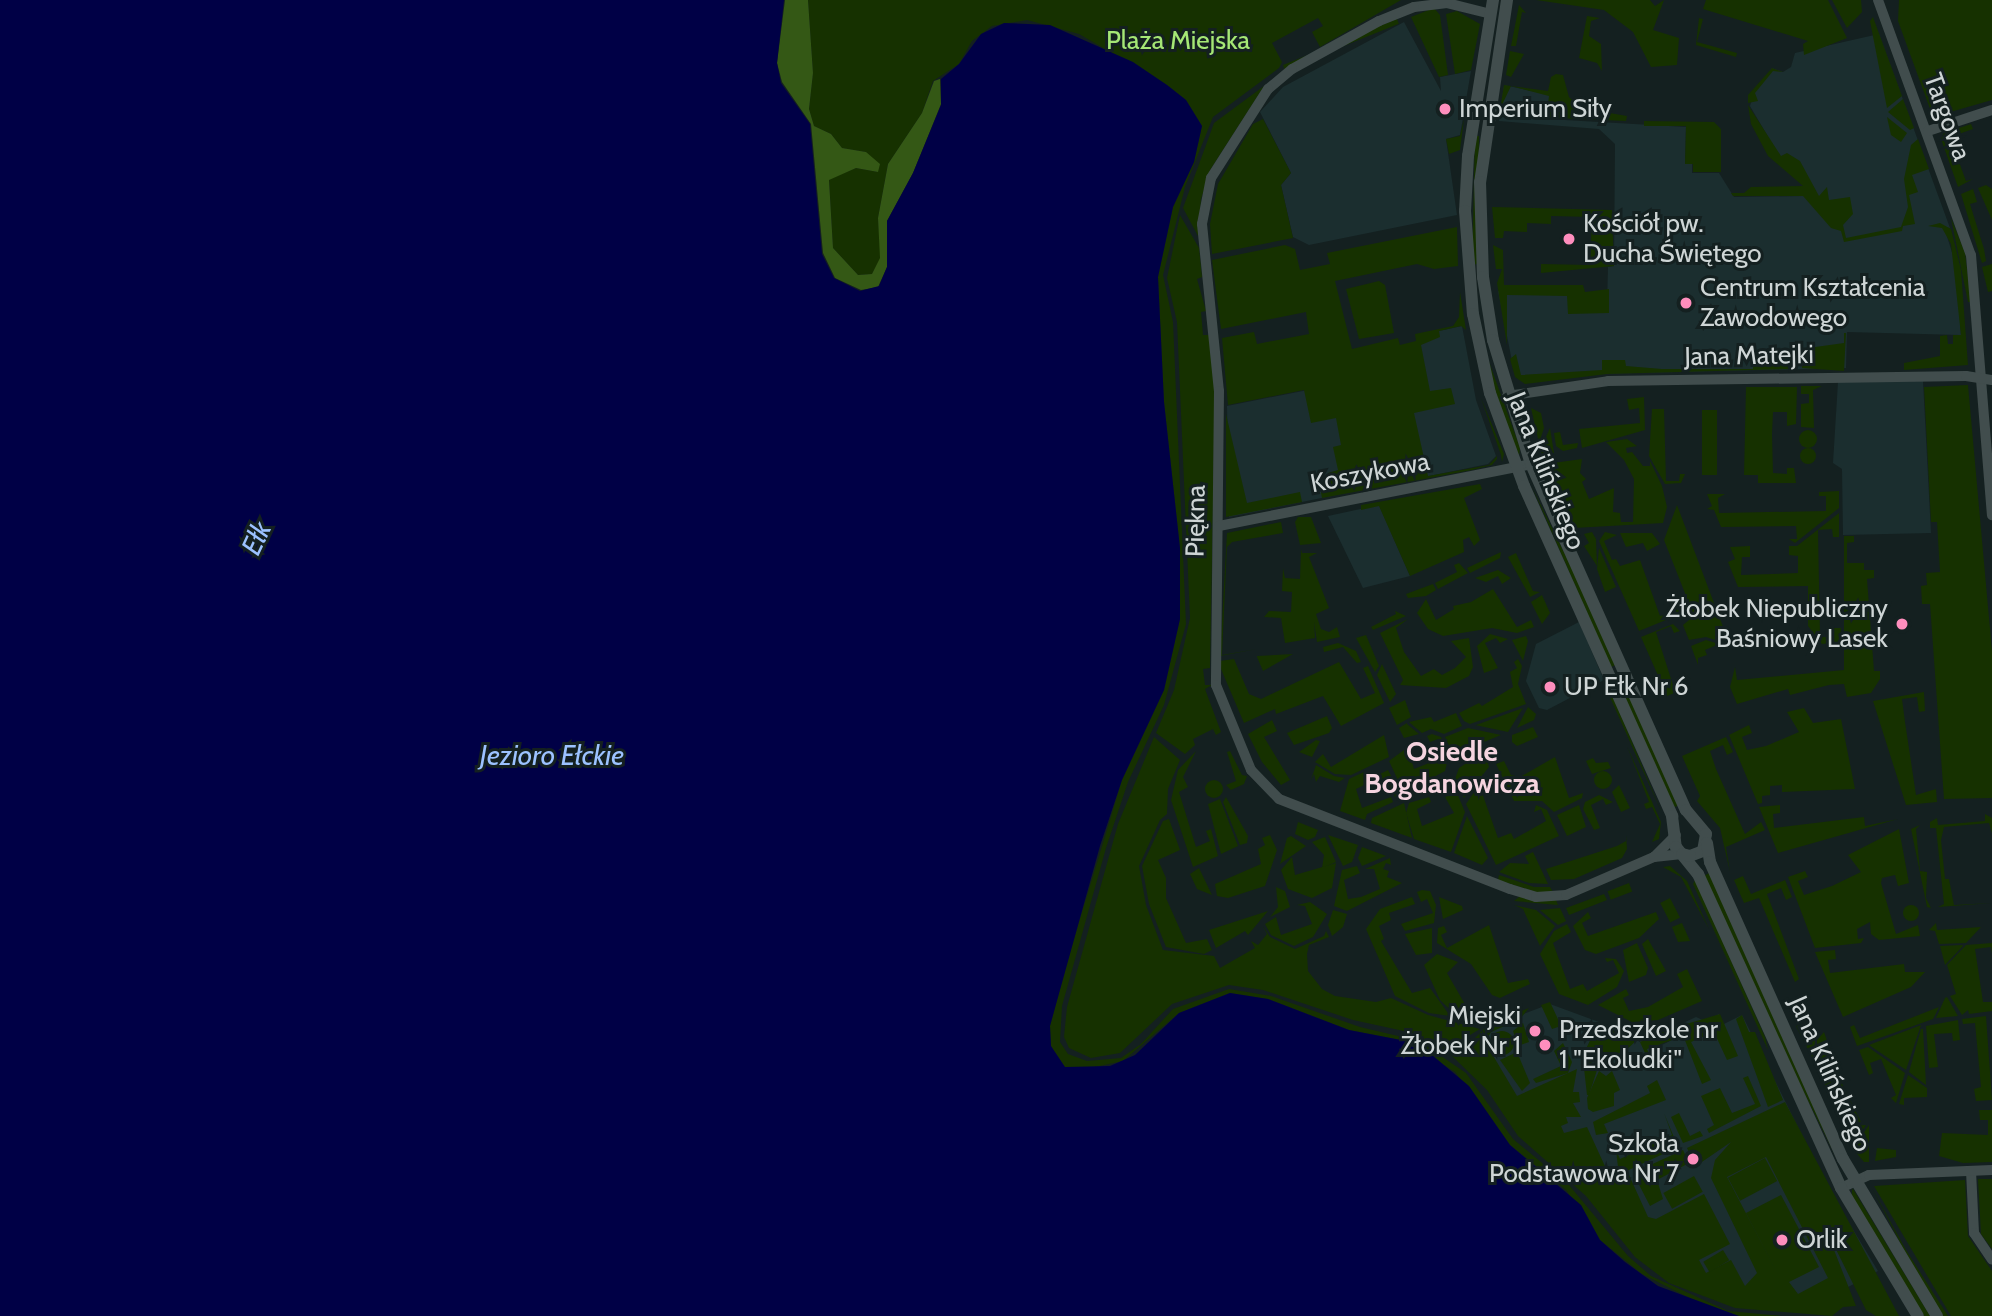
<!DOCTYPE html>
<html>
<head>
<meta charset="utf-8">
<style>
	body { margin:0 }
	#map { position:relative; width:1992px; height:1316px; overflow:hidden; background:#142020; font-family:Cabin,sans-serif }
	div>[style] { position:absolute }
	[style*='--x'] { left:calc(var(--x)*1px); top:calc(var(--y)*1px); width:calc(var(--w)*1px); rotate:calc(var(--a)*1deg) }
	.built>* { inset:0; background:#1b2e2f }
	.green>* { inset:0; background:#163100; transform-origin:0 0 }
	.round { border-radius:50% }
	.forest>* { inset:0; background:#345815 }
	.water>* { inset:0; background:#000046 }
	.minor>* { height:10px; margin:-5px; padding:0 5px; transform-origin:5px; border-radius:5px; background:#414d4d }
	.tertiary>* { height:12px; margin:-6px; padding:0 6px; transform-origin:6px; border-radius:6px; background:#414d4d }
	.dots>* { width:19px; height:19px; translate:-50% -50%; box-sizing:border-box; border:4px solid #142020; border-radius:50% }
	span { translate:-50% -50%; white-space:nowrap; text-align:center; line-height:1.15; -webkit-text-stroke:6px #142020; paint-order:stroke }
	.park-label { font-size:26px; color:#a5e775 }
	.poi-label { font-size:26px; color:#ced5d5 }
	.left { translate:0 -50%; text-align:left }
	.right { translate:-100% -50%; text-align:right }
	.street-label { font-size:26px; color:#ced5d5 }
	.water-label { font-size:28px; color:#9cc2ff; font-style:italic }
	.neighbourhood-label { font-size:28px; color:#f5d4df; font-weight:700 }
</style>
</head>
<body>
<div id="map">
	<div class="built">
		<div style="clip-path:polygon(1404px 22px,1441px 91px,1440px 77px,1471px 71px,1460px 135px,1446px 139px,1457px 215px,1309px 245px,1293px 237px,1281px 185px,1291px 173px,1260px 112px,1283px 87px)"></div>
		<div style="clip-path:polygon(1879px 34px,1950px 228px,1944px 227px,1956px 265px,1961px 335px,1847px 332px,1846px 368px,1515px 376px,1498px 291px,1570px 290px,1607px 305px,1608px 267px,1614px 266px,1615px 144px,1599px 129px,1499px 121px,1504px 85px,1550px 95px,1547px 119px,1686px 127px,1685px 164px,1692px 164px,1692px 173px,1719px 173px,1734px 197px,1805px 196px,1804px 181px,1788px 171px,1750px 106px,1755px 90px,1772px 68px,1783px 72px,1791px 67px,1795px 53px)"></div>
		<div style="clip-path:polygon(1462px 326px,1476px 400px,1496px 456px,1488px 464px,1229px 517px,1227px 406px,1384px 375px,1420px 342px,1439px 331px)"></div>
		<div style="clip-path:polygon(1923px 381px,1931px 533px,1843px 535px,1842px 469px,1833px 463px,1838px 382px)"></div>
		<div style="clip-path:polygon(1379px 505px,1410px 576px,1363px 588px,1328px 516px)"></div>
		<div style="clip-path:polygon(1579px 622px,1604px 680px,1547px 710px,1539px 708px,1526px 681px,1536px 644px)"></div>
		<div style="clip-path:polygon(1550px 1004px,1637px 1036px,1639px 1042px,1655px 1035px,1660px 1046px,1672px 1040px,1668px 1030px,1696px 1017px,1705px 1021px,1719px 1014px,1724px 1024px,1742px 1015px,1831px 1193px,1878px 1271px,1807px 1309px,1666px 1270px,1523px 1112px,1480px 1045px,1491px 1026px)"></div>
	</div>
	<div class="green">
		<div style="clip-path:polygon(808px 0,1401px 0,1320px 47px,1312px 32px,1323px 26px,1318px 18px,1272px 43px,1282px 62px,1279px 68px,1213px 117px,1185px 187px,1163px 275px,1173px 322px,1186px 624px,1164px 705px,1128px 782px,1106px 848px,1062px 1006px,1060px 1042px,1068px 1054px,1087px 1061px,1121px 1058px,1141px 1044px,1173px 1009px,1229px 989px,1271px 996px,1360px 1027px,1419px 1041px,1466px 1073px,1513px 1139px,1569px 1185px,1628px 1256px,1651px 1276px,1728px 1311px,1782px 1316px,1739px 1316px,1713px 1310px,1642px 1274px,1600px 1240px,1566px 1190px,1510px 1145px,1455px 1072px,1406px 1041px,1349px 1030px,1268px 999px,1230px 993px,1179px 1013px,1123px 1061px,1081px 1070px,1065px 1067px,1058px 1060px,1051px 1046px,1050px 1026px,1066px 965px,1122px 780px,1164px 690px,1180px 619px,1180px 548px,1164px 402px,1158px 277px,1173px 207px,1194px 162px,1202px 126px,1186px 100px,1167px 85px,1079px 34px,1027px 20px,992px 26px,972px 41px,959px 64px,933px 81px,922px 113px,888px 164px,878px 218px,881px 258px,872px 274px,858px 275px,833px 248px,829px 179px,856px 168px,878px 172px,866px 152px,842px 148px,831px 134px,814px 126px,809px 109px,813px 73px)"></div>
		<div style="clip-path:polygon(1536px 0,1650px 0,1655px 6px,1664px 0,1653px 30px,1679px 38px,1677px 65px,1651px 67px,1633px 32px,1604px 10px)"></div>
		<div style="clip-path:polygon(1706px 0,1828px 0,1847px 38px,1804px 55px,1803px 44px,1808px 41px,1703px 9px)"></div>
		<div style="clip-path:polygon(1832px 0,1861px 0,1862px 12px,1847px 28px)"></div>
		<div style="clip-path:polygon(1899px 0,1992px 0,1992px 100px,1933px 117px,1898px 21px)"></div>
		<div style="clip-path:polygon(1519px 5px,1526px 13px,1522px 12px,1516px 46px,1511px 46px)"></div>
		<div style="clip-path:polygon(1434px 8px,1440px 15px,1448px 75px,1439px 77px,1411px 17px)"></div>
		<div style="clip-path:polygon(1457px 11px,1480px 24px,1471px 70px,1455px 74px,1446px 14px)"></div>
		<div style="clip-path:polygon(1587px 16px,1600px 18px,1591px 21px,1589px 36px,1601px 44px,1602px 71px,1597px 63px,1579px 58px)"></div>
		<div style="clip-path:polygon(1873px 17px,1902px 96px,1887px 108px,1870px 21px)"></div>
		<div style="clip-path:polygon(1699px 18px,1703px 19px,1697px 42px,1737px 53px,1736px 57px,1696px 45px)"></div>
		<div style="left:1397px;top:19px;width:5px;height:123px;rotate:68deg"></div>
		<div style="clip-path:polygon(1510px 51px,1524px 54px,1511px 77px,1506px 75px)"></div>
		<div style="clip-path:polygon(1772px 68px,1783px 72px,1773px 71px,1755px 93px,1758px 101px,1748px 103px,1748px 95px)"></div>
		<div style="clip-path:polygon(1556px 74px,1563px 75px,1569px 97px,1581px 108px,1627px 116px,1626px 121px,1534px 117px,1535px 112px,1547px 112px,1549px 96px,1511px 86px,1500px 109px,1504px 85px,1548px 91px,1551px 77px)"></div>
		<div style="clip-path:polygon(1264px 86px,1210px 170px,1201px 199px,1198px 236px,1183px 208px,1214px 123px)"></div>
		<div style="clip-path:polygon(1903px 99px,1914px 128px,1910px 130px,1888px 112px)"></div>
		<div style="clip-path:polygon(1748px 105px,1781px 156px,1787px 153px,1800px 161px,1819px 196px,1827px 187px,1829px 200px,1850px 197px,1853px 214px,1843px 225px,1846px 238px,1901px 227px,1908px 207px,1904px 179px,1911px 145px,1918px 139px,1929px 169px,1912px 175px,1918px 192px,1909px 195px,1915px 224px,1903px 226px,1902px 231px,1844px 242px,1841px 231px,1831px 228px,1803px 196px,1733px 196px,1731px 193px,1744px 193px,1751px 187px,1803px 186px,1768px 156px,1751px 124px)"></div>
		<div style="clip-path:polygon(1887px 117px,1907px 133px,1901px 142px,1891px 135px)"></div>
		<div style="clip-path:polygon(1263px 119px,1291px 173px,1281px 185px,1293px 238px,1212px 254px,1210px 224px,1218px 184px,1253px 124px)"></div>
		<div style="clip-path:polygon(1464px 119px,1460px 150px,1449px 154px,1446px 139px,1460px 136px)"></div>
		<div style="clip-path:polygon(1644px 121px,1714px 122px,1721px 129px,1721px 172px,1693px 172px,1693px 164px,1685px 164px,1686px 126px,1644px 126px)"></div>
		<div style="clip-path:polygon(1971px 124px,1973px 129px,1956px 135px,1965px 159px,1959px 162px,1966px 181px,1973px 179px,1958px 187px,1941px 139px,1944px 133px)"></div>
		<div style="clip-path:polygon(1475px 136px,1479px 136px,1477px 264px,1472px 265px)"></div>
		<div style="clip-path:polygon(1986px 185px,1992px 189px,1992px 220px,1978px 188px)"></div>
		<div style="clip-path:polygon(1973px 189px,1977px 202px,1970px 204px,1984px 249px,1986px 261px,1982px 263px,1961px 194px)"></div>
		<div style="clip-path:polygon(1492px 207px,1612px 210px,1614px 266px,1541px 273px,1541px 264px,1590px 265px,1592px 217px,1551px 216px,1551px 224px,1527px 223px,1527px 232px,1504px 231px,1503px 238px,1495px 238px)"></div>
		<div style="clip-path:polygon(1180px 215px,1199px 248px,1202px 277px,1197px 279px,1206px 311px,1201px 312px,1203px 335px,1210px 335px,1215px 392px,1210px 668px,1203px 669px,1205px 685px,1212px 685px,1205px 689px,1221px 732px,1216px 735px,1213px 729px,1193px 739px,1195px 745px,1185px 754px,1156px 733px,1174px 690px,1190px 618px,1177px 322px,1167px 278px)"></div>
		<div style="clip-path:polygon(1951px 218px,1965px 253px,1971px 302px,1968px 302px)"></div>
		<div style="clip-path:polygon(1940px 223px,1951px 229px,1961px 270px,1968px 365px,1904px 370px,1904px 363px,1940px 356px,1940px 336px,1947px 335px,1948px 344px,1953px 344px,1953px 335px,1961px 335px,1951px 244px,1942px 228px,1928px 226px)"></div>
		<div style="clip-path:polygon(1457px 227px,1458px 266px,1434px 269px,1417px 264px,1335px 281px,1352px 349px,1398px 338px,1400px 345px,1416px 341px,1415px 334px,1453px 326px,1459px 317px,1460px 292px,1466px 330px,1461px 326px,1439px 331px,1440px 337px,1421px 345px,1430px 391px,1451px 388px,1455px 404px,1414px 413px,1428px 476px,1489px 465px,1497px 456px,1497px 459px,1492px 465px,1472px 470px,1322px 498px,1320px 487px,1331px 485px,1328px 473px,1338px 470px,1333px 447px,1341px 445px,1336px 418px,1311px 423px,1304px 390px,1228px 405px,1222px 338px,1254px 332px,1257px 344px,1309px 334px,1306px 312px,1221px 329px,1212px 260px,1285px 245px,1295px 249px,1300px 270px,1330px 264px,1327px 253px)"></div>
		<div style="clip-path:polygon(1493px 245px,1503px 250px,1504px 285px,1583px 285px,1585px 292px,1609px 289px,1609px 313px,1568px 314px,1567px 296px,1507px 295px,1507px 345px,1497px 283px,1502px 269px,1496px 269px)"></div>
		<div style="clip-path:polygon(1992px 264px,1992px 291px,1988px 292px,1982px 267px)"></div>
		<div style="clip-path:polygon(1379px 281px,1385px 285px,1394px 333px,1359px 339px,1346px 289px)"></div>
		<div style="clip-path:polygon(1844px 333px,1846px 333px,1844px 371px,1802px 368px,1801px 349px,1844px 343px)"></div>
		<div style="clip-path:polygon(1483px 345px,1520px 448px,1519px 456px,1504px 422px)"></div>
		<div style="clip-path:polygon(1516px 354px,1521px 375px,1602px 370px,1602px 360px,1625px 360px,1626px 366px,1662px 369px,1753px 369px,1753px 363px,1790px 363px,1790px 369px,1607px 374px,1525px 384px,1515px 377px,1510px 359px)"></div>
		<div style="clip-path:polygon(1968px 385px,1992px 651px,1992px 798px,1944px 799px,1930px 604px,1922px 604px,1921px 586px,1927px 585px,1926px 573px,1940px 572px,1937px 522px,1931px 522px,1924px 387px)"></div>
		<div style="clip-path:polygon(1801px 386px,1822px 386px,1813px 390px,1814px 428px,1801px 427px,1801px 404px,1809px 403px,1809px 394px,1801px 394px)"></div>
		<div style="clip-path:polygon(1746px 387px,1797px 387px,1796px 424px,1787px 426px,1787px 412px,1773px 412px,1772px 434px,1773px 473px,1787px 474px,1787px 468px,1794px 468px,1796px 483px,1758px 483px,1758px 475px,1744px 475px)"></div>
		<div style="clip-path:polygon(1644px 397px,1645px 430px,1582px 448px,1579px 429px,1640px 423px,1639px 408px,1629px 410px,1627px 399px)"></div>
		<div style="clip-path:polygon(1481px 398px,1504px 454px,1502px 462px,1501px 455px)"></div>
		<div style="clip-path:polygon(1531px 408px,1541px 413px,1544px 428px,1539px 443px)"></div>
		<div style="clip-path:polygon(1652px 409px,1664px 409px,1666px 481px,1679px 481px,1680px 474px,1685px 474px,1681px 483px,1665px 484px,1649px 456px)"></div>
		<div style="left:1702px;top:410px;width:15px;height:65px"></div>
		<div style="clip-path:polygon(1226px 414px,1247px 503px,1300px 492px,1302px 502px,1226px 517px)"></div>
		<div style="clip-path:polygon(1550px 428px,1554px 453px,1543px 455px,1540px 450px)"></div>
		<div class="round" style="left:1799px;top:430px;width:18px;height:18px"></div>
		<div style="clip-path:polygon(1560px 432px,1563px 445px,1578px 443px,1577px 448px,1563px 451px,1556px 446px,1554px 433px)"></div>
		<div style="clip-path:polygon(1627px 439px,1637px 446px,1626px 448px,1627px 453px,1632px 452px,1643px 466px,1650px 466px,1650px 461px,1662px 486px,1667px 507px,1663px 523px,1574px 528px,1546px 464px,1582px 459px,1580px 473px,1586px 479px,1582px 482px,1589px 499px,1614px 488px,1613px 512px,1620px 513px,1621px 522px,1633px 522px,1634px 479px,1624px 460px,1606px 442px)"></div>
		<div class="round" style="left:1800px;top:448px;width:16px;height:16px"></div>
		<div style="clip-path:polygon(1480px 484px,1482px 489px,1464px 498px,1480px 540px,1474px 546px,1469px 537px,1463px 540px,1464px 552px,1410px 576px,1379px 506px,1361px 510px,1361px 505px)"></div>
		<div style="clip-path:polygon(1532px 487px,1577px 579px,1616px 665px,1611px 667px)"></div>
		<div style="clip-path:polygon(1839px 491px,1839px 508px,1795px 543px,1789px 539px,1797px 539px,1796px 526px,1721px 527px,1714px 510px,1707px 509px,1712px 506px,1707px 494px,1725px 494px,1718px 498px,1719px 513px,1826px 511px,1826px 496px,1819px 496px,1819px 492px)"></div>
		<div style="clip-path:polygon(1677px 505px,1728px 640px,1722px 642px,1706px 637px,1689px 640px,1683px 625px,1694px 616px,1664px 540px)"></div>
		<div style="clip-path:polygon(1839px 513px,1839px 537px,1833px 537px,1832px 529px,1818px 530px,1820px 637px,1834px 637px,1834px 628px,1841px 628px,1840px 642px,1822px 644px,1808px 626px,1808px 586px,1738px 587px,1728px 562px,1735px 559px,1730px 547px,1750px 546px,1750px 557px,1742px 557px,1741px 575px,1798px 573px,1798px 556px,1789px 555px,1789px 546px,1797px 546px)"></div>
		<div style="clip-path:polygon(1298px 517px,1311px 517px,1321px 543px,1300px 545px,1295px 522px)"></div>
		<div style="clip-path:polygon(1281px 522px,1283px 533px,1232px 542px,1227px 547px,1222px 655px,1257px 649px,1220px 656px,1227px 533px)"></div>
		<div style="clip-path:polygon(1592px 532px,1596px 539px,1597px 566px,1584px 546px,1589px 543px,1584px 534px)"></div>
		<div style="clip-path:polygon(1605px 532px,1617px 535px,1604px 541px,1612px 560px,1616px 559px,1620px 566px,1640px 560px,1660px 616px,1676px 613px,1673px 605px,1680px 601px,1685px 607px,1683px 613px,1639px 631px,1599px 541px)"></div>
		<div style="clip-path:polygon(1620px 533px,1652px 533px,1660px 544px,1647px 551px,1643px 543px,1626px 547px)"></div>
		<div style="clip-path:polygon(1844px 536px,1854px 536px,1854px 542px,1847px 543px,1847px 563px,1864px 563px,1864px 570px,1874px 570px,1874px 578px,1867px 579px,1874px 671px,1880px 671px,1880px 679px,1871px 693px,1847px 697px,1844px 684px,1829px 685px,1790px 695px,1788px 689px,1737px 704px,1730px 687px,1735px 667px,1737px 680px,1844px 670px)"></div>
		<div style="clip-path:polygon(1599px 548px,1616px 587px,1605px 592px,1597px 569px)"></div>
		<div style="clip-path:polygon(1301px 549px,1302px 553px,1317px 553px,1309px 557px,1329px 608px,1316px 614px,1321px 629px,1329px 632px,1337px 627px,1340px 637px,1317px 642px,1314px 622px,1315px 638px,1285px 643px,1281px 618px,1264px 617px,1269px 611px,1291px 612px,1292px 592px,1282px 591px,1283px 568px,1285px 578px,1300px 579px)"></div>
		<div style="clip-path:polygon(1501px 552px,1500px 558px,1470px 573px,1467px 568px)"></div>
		<div style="clip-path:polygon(1516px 553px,1533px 591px,1540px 592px,1530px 597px,1508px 557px)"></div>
		<div style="clip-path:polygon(1459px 563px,1468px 573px,1438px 589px,1435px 583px,1457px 572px,1454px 565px)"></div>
		<div style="clip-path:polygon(1498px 570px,1511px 578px,1502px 584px,1498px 576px,1486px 582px,1475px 578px)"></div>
		<div style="clip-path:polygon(1433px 584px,1436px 590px,1426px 596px,1408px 598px,1406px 594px)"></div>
		<div style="clip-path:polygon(1493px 589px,1517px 627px,1531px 620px,1534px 627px,1517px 633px,1492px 628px,1443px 636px,1428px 629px,1417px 613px,1426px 599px,1436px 620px,1454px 609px,1453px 606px,1471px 602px)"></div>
		<div style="clip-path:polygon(1542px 595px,1550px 613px,1542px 624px,1531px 602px)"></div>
		<div style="clip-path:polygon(1395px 611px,1406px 616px,1373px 630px,1371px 627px,1396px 614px)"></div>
		<div style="clip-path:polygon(1408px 619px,1396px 628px,1404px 652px,1421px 676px,1434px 669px,1442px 675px,1455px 668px,1466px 657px,1451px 641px,1469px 638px,1473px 667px,1469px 676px,1446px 688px,1400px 685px,1403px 680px,1380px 633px)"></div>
		<div style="clip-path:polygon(1673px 624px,1680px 631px,1674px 633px,1671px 626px,1656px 632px,1673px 685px,1674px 693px,1667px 696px,1641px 637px)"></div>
		<div style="clip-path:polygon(1490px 634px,1508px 639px,1500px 643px,1496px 638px,1485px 643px,1498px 668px,1484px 673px,1477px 646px)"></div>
		<div style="clip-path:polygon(1366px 635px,1379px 666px,1375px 672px,1356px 638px)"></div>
		<div style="clip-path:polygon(1526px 636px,1528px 641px,1523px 661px,1512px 640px)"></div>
		<div style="clip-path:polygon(1706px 640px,1719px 644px,1705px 650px,1707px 655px,1698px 658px,1698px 665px,1691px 646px)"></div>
		<div style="clip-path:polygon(1338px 643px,1356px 651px,1361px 662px,1357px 663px,1343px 647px,1324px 652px,1323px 647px)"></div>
		<div style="clip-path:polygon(1293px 654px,1263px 671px,1257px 657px,1257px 656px)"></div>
		<div style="clip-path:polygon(1234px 659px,1249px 694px,1261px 699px,1339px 662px,1361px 699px,1375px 693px,1363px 668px,1368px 666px,1384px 703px,1341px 726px,1323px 696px,1276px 714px,1275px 709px,1244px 723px,1221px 669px,1220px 661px)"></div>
		<div style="clip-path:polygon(1518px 659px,1522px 666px,1518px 684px,1526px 704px,1470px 724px,1464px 721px,1459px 713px,1479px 703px,1482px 706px,1513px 687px,1510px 672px,1517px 668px,1514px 662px)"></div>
		<div style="clip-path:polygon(1382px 664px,1396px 694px,1390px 702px,1377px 675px)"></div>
		<div style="clip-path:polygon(1622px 680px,1679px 805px,1673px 808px,1617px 682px)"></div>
		<div style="clip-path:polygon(1924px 692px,1925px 711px,1919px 712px,1917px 697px,1902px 699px,1905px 722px,1916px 795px,1936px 789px,1937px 802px,1906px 805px,1873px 701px)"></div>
		<div style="clip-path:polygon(1608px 693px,1613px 697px,1662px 813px)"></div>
		<div style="clip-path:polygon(1405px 700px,1411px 717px,1397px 725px,1389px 708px)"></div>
		<div style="clip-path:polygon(1528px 707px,1536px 714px,1534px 720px,1517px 728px)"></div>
		<div style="clip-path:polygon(1523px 708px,1508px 732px,1475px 725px,1476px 725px)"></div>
		<div style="clip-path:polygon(1804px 708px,1813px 723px,1841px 719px,1855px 789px,1782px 792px,1782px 785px,1770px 786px,1770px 795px,1762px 796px,1762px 803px,1758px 804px,1729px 735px,1749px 725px,1752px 733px,1742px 737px,1747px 750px,1766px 746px,1799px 732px,1787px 712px)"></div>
		<div style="clip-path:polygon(1456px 713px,1462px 726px,1444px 734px,1431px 729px,1422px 733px,1409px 722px,1431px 717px,1434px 722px)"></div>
		<div style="clip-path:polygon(1327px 716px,1332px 728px,1329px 733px,1294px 745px,1287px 733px)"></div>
		<div style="clip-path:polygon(1272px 720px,1277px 731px,1264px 737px,1290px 780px,1281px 785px,1262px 762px,1248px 734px)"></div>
		<div style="clip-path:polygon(1407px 723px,1407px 724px,1419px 734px,1404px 738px,1399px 728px)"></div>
		<div style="clip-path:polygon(1533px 727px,1538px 737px,1517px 746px,1512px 742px,1512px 735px)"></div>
		<div style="clip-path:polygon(1468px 728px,1501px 735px,1479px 744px,1457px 763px,1445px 737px)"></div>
		<div style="clip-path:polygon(1432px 734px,1441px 737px,1449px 755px,1445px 771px,1404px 793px,1389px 761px,1419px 739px,1423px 743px,1409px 751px,1414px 769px,1444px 757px,1438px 739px,1430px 742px,1427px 736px)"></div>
		<div style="clip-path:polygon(1384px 735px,1389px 757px,1351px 775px,1335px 774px,1315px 762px,1323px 754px,1331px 767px)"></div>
		<div style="clip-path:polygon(1154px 737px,1180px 760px,1168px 789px,1167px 814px,1160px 820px,1139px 866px,1146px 905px,1163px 950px,1214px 956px,1220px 968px,1255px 948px,1251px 941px,1258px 945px,1267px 934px,1263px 926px,1270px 937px,1295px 949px,1324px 936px,1326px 931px,1329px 937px,1309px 945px,1307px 954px,1308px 971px,1322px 989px,1335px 996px,1376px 1002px,1391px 998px,1428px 1015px,1480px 1029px,1445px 1050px,1413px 1033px,1353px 1020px,1263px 990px,1229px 985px,1172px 1004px,1120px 1053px,1091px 1058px,1069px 1048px,1064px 1037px,1067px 1007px,1118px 824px)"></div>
		<div style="clip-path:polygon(1726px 737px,1733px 752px,1727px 755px,1723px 745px,1710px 751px,1716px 769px,1745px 834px,1761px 822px,1765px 830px,1726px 847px,1730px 872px,1720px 828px,1697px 801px,1700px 796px,1682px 756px)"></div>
		<div style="clip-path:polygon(1316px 740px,1320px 741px,1312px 757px,1299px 752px)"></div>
		<div style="clip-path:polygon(1627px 746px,1661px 822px,1659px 839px,1652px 842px,1660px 824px,1652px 807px,1646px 809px,1644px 804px,1649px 802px)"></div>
		<div style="clip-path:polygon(1196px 751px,1183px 777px,1188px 787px,1179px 792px,1196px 847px,1210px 841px,1206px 831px,1211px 829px,1218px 856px,1193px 867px,1171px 800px,1178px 770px)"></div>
		<div style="clip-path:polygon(1230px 751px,1242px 775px,1247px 776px,1244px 784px,1231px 790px,1226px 785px,1236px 781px,1227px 752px)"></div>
		<div style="clip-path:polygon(1485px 751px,1489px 767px,1464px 798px,1455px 779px,1459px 768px)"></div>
		<div style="clip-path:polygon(1555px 757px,1569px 798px,1583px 793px,1582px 798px,1554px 812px,1542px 801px,1514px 801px,1496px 764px,1504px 761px,1511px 775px,1520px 777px)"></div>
		<div style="clip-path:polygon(1593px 758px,1596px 763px,1608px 762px,1611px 768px,1592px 774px,1586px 761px)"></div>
		<div style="clip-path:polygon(1316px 765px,1334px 776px,1345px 778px,1339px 782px,1320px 776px,1316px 782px,1314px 774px,1311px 780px)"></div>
		<div style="clip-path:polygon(1388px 770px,1401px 794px,1395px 797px,1386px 778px,1378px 781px,1376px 776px)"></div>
		<div class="round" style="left:1594px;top:771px;width:18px;height:18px"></div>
		<div style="clip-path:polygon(1366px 771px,1371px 782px,1356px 789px,1362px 808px,1391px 797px,1393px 802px,1367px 814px,1365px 820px,1340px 811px,1349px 779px)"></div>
		<div style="clip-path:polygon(1496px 777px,1501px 789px,1497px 791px,1493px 784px,1481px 790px,1498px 838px,1511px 833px,1514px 839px,1546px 821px,1541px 809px,1534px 812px,1536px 805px,1547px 810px,1559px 836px,1496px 865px,1466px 804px,1484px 778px)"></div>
		<div class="round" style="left:1205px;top:780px;width:18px;height:18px"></div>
		<div style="clip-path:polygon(1619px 785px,1630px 808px,1621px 812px,1612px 792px)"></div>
		<div style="clip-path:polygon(1457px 793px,1465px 812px,1451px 852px,1414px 839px,1406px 813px,1409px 803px,1429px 797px,1431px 802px,1417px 809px,1422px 826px,1454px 813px,1445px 797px)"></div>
		<div style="clip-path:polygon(1599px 795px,1613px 802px,1606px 805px,1603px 799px,1591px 805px,1600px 828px,1594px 830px,1583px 809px,1585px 802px)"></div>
		<div style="clip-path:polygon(1226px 797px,1248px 836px,1247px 843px,1240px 845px,1223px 802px)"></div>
		<div style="clip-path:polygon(1220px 799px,1238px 846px,1221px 854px,1208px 804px)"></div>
		<div style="clip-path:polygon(1404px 803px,1412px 838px,1371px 823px,1372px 818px)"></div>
		<div style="clip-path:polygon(1579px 805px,1586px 827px,1567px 836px,1557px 815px)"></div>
		<div style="clip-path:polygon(1780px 805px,1780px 813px,1773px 814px,1774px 828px,1864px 817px,1865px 826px,1898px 819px,1778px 853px,1759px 807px)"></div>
		<div style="clip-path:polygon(1985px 814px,1992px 818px,1992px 833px,1989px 823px,1944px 827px,1941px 840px,1945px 879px,1949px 879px,1954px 905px,1992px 903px,1938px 907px,1944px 904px,1936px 828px,1930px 828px,1930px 822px,1937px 818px,1938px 825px,1985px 821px)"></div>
		<div style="clip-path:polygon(1467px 816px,1488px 858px,1482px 865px,1454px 853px)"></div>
		<div style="clip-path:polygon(1169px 819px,1180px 850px,1158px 860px,1166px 878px,1166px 898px,1186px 943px,1207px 939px,1212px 950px,1204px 954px,1166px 947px,1149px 904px,1142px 866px,1163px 821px)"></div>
		<div style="clip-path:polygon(1298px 822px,1318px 830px,1315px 837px,1308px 840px,1295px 834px)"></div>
		<div style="clip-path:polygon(1920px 825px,1916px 829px,1920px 871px,1927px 872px,1926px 898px,1931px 908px,1927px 907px,1911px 829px)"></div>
		<div style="clip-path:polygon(1899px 829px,1909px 883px,1898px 886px,1895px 875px,1882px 878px,1881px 883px,1896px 934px,1918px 925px,1920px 936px,1879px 940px,1871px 934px,1870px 922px,1857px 929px,1858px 939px,1864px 938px,1861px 943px,1815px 948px,1788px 877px,1805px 871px,1808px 877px,1798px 881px,1804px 895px,1832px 886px,1861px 872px,1848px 855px)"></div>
		<div style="clip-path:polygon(1270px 835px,1277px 850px,1265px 886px,1228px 898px,1217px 896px,1215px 884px,1261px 864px,1258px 849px,1265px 845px,1262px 838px)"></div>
		<div style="clip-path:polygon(1328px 835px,1358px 845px,1352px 862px,1343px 866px)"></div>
		<div style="clip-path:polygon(1626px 835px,1627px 849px,1622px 858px,1574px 879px,1551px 880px,1546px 869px,1617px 846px,1626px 841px)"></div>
		<div style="clip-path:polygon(1291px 836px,1306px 846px,1280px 864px,1287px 838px)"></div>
		<div style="clip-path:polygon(1325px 837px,1336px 862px,1322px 868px,1324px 855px,1312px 842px)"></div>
		<div style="clip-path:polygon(1362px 847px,1386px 856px,1362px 866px,1358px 858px)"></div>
		<div style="clip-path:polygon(1533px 852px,1548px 884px,1529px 883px,1499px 872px,1510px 863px,1529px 864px,1525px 856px)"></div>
		<div style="clip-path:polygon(1292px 857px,1295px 875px,1336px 863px,1332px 888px,1312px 898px,1288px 889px,1281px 870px)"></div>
		<div style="clip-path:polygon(1390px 858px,1391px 865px,1386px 863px,1383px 869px,1389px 871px,1387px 877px,1402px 883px,1347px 911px,1334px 906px,1342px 870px,1357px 866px,1360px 873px,1344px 880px,1348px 899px,1361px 897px,1380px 889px,1374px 869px,1365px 869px)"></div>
		<div style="clip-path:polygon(1670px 866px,1687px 881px,1709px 929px,1681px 877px,1663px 867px)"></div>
		<div style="clip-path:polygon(1199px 868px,1212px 895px,1197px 889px,1190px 874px)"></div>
		<div style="clip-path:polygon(1709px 873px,1837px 1159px,1781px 1046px,1704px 876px)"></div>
		<div style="clip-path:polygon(1499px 875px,1534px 887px,1550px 887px,1553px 892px,1536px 892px,1498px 880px)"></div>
		<div style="clip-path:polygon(1743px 876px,1751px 894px,1785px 880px,1792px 897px,1786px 900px,1781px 888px,1767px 894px,1799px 979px,1795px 982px,1759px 898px,1744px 903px,1734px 880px)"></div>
		<div style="clip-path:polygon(1695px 880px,1765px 1037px,1768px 1050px,1693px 884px)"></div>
		<div style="left:1629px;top:883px;width:9px;height:23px;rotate:69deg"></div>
		<div style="clip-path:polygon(1276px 887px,1285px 891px,1290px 907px,1270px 917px,1278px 907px)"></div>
		<div style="clip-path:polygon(1422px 890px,1430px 891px,1436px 905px,1434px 923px,1405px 931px,1401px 924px,1433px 913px,1427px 899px,1421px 902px,1417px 892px)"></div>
		<div style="clip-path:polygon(1604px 894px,1607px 900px,1569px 915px,1566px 908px)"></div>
		<div style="clip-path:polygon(1412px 897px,1415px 904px,1389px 913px,1391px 920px,1379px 926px,1384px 939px,1381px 941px,1412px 993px,1430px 988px,1450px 1016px,1429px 1013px,1395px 996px,1366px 929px,1380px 909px)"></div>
		<div style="clip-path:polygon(1439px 897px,1462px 906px,1463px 910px,1443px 919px)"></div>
		<div style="clip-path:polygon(1519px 897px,1556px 900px,1558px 905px,1514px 901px)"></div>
		<div style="left:1670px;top:898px;width:22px;height:11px;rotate:63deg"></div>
		<div style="clip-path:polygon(1310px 902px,1327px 914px,1313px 937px,1294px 946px,1271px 935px,1265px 924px,1276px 917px,1281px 935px,1312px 924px,1305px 906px,1297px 905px)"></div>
		<div style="clip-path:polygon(1514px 905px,1536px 910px,1555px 926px,1540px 946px,1523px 909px)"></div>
		<div class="round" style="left:1903px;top:905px;width:16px;height:16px"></div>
		<div style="clip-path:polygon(1560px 908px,1566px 921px,1558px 925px,1540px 910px)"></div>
		<div style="clip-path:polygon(1333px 910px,1347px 914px,1343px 927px,1332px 936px,1328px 925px)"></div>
		<div style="clip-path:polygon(1268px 911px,1248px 935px,1245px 931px,1216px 948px,1209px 930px)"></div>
		<div style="clip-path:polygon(1588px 912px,1591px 918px,1582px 923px,1588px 936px,1656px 912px,1659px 919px,1639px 938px,1596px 954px,1585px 950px,1573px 926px)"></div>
		<div style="clip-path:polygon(1682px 923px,1690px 941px,1678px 942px,1672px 927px)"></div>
		<div style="clip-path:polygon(1936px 923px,1937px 930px,1981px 927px,1966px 943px,1939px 944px,1935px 931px,1929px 930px)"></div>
		<div style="clip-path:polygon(1567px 924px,1571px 932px,1553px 943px,1570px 989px,1583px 984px,1587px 991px,1619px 973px,1613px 960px,1607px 962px,1605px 958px,1616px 959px,1624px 971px,1617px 987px,1588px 1005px,1559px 994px,1540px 954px,1554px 931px)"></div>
		<div style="clip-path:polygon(1489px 925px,1508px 983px,1528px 979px,1530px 984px,1500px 998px,1492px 995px,1471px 964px,1437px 943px,1438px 928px,1444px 926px,1447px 932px,1441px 935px,1447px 948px)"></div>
		<div style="clip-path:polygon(1432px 928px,1432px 953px,1416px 955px,1405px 934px)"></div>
		<div style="clip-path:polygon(1648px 939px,1666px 971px,1656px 976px,1642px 944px)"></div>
		<div style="clip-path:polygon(1637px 943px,1648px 968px,1646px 975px,1629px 982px,1623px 950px)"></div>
		<div style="clip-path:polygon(1992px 943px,1992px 953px,1991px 947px,1975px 949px,1983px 1002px,1992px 1002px,1992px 1011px,1969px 1014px,1968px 1010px,1962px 1015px,1950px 996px,1956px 994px,1947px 965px,1966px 945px)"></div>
		<div style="clip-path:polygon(1962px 945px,1963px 946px,1945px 965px,1940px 946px)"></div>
		<div style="clip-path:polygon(1835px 950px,1836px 959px,1828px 960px,1830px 973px,1904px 964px,1905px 972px,1925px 972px,1911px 987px,1843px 1017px,1815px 952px)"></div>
		<div style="clip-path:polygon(1437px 954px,1458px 962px,1447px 973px,1466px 1006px,1470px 1005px,1478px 1021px,1485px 1022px,1465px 1024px,1440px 1000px,1424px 965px)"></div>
		<div style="clip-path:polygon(1687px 969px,1702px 1001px,1658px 1020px,1632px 1022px,1598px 1005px,1626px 989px,1629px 995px,1623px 998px,1629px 1011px,1648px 1007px,1683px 987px,1677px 974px)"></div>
		<div style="clip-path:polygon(1947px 997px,1958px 1016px,1936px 1018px,1945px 998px)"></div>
		<div style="clip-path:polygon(1550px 1002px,1564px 1032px,1561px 1033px,1558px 1027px,1552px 1029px,1541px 1005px)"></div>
		<div style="clip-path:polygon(1939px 1007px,1933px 1019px,1857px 1046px,1850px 1027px,1854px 1025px,1860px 1038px)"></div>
		<div style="clip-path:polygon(evenodd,1529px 1008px,1520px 1019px,1491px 1032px,1485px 1042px,1517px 1096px,1577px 1069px,1573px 1092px,1579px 1092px,1580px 1102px,1573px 1103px,1581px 1117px,1566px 1117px,1568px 1123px,1561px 1126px,1564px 1133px,1587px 1127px,1609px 1175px,1604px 1185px,1629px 1175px,1648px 1217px,1656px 1219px,1704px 1194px,1730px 1244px,1699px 1260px,1706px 1273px,1731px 1260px,1745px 1286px,1757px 1273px,1711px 1178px,1715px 1160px,1731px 1142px,1696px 1166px,1687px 1148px,1785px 1102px,1899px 1316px,1876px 1316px,1866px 1310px,1825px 1227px,1856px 1306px,1843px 1307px,1832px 1316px,1735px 1308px,1669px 1283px,1635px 1257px,1586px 1196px,1518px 1136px,1487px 1090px,1449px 1053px,1470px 1043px,1490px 1023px,1529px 1008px,1766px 1157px,1828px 1278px,1798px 1294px,1789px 1282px,1819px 1267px,1781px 1195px,1746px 1213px,1784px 1286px,1727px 1177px,1766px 1157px)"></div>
		<div style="clip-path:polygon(1720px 1014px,1738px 1056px,1727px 1060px,1714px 1032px,1691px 1042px,1711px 1080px,1702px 1084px,1681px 1030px,1673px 1028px)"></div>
		<div style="clip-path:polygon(1742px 1015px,1749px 1032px,1755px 1032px,1783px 1100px,1768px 1107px,1736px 1019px)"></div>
		<div style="clip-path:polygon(1986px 1016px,1992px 1100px,1976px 1101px,1974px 1089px,1981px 1087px,1975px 1023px,1963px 1024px,1962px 1019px)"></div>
		<div style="clip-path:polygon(1958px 1020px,1960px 1040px,1953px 1041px,1952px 1033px,1934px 1034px,1938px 1067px,1929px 1068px,1926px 1026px)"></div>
		<div style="clip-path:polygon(1599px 1022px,1638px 1039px,1625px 1051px,1584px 1065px,1590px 1061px,1590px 1055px,1583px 1055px)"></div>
		<div style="clip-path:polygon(1812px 1022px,1816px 1031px,1813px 1059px,1796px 1026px)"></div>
		<div style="clip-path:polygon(1523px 1023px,1529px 1042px,1518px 1046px,1513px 1031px)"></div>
		<div style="clip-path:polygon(1921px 1025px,1906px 1070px,1869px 1045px)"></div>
		<div style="clip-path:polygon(1921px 1029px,1923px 1029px,1926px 1085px,1909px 1072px)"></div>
		<div style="clip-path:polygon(1668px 1030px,1672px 1040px,1647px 1049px,1650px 1056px,1646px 1055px,1640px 1042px)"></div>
		<div class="round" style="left:1490px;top:1031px;width:24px;height:24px"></div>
		<div style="clip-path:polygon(1824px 1032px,1843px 1086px,1861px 1122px,1846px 1122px,1836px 1111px,1817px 1067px,1817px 1040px)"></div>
		<div style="clip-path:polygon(1563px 1043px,1572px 1062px,1568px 1073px,1536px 1083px,1533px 1079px,1561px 1066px,1554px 1051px)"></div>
		<div style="clip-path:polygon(1868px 1047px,1905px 1073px,1896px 1103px,1891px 1098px,1896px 1095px,1881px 1059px,1870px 1063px,1873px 1073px,1869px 1075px,1859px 1050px)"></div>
		<div style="clip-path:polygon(1517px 1052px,1530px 1083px,1522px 1091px,1500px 1060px)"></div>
		<div style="clip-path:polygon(1598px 1067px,1589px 1095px,1587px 1095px,1584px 1068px)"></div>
		<div style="clip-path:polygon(1599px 1071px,1606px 1076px,1612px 1071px,1620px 1090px,1614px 1093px,1614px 1106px,1593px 1112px,1588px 1109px,1587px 1098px)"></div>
		<div style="clip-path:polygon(1908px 1075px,1927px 1088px,1927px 1097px,1904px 1098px,1904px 1105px,1899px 1104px)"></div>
		<div style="clip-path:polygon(1748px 1076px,1761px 1106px,1709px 1133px,1707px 1129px,1714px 1125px,1701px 1096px,1720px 1088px,1732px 1113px,1755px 1104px,1743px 1078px)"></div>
		<div style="clip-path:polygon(1657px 1080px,1666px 1100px,1604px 1124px,1608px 1133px,1596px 1135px,1593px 1122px,1650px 1093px,1647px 1086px)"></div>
		<div style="clip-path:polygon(1979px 1110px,1992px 1110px,1992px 1162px,1963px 1163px,1939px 1156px,1942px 1133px,1988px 1135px,1988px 1120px,1980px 1120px)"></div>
		<div style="clip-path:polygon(1664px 1113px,1678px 1147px,1618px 1175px,1613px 1173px,1618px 1167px,1616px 1150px,1620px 1159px,1672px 1135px)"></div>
		<div style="clip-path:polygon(1679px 1113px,1690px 1136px,1700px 1131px,1703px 1136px,1683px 1143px,1671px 1117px)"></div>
		<div style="clip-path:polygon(1866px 1125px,1852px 1146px,1842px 1127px)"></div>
		<div style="clip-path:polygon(1869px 1125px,1869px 1162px,1864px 1162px,1853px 1149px)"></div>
		<div style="clip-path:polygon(1877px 1148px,1896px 1150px,1896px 1157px,1875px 1161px)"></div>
		<div style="clip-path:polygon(1683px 1150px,1689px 1163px,1657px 1180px,1663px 1199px,1650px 1206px,1633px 1173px)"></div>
		<div style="left:1765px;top:1158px;width:26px;height:42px;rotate:62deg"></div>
		<div style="left:1694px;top:1176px;width:18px;height:35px;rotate:61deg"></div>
		<div style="clip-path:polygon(1978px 1179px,1992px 1179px,1992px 1249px,1981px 1234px)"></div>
		<div style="clip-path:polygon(1965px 1180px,1968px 1236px,1992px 1271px,1992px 1316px,1951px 1316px,1874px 1186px)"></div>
		<div style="clip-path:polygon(1872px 1188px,1906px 1250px,1948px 1316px,1943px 1316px,1904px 1250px)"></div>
		<div style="clip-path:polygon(1852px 1190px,1853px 1189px,1930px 1316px,1924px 1316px,1852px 1197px)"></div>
		<div style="left:1723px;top:1250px;width:12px;height:23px;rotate:59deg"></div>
	</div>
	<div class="forest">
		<div style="clip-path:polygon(785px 0,808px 0,813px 73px,809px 109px,814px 126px,831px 134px,842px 148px,866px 152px,880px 164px,878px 172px,856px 168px,829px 180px,833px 248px,858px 275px,872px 274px,880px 258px,878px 218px,888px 164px,922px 113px,934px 81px,940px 79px,941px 104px,913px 173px,887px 221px,887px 267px,878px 287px,861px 290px,835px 278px,823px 253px,811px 124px,782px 82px,777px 63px)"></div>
	</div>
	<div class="water">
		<div style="clip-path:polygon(0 0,784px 0,777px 63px,781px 83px,810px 124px,822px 254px,834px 278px,860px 291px,879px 286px,887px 267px,887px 221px,913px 173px,941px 105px,941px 79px,959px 64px,981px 34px,1004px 23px,1050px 25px,1133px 62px,1167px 85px,1186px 100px,1202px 126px,1194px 162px,1173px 207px,1158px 277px,1164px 402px,1180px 548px,1180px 619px,1164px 690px,1122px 780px,1100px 846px,1050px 1026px,1051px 1046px,1065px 1067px,1110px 1066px,1135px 1055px,1179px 1013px,1230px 993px,1268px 999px,1349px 1030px,1406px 1041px,1432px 1055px,1469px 1086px,1510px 1145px,1581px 1205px,1600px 1240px,1625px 1262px,1658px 1286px,1739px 1316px,0 1316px)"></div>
	</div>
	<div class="minor">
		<div style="--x:1878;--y:0;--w:271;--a:70"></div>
		<div style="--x:1971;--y:255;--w:261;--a:85.4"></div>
		<div style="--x:1491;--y:14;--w:45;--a:-166"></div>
		<div style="--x:1447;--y:3;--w:33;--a:173"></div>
		<div style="--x:1414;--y:7;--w:38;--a:158"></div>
		<div style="--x:1379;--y:21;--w:99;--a:151.1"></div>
		<div style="--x:1292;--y:69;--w:31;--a:140"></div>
		<div style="--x:1268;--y:89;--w:106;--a:122.6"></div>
		<div style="--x:1211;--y:178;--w:47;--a:101.1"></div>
		<div style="--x:1202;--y:224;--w:168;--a:84.2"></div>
		<div style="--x:1219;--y:391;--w:294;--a:90.6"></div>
		<div style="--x:1216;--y:685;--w:92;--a:67.6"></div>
		<div style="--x:1251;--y:770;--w:40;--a:46"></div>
		<div style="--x:1279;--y:799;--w:248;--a:21.3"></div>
		<div style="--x:1510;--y:889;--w:27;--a:17"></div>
		<div style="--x:1536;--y:897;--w:30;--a:-4"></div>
		<div style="--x:1566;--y:895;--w:96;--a:-23.4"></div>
		<div style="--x:1654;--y:857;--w:28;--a:-6"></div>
		<div style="--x:1928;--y:131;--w:67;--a:-18.2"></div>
		<div style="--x:1507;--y:396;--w:102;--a:-8.4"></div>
		<div style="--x:1608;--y:381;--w:358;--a:-0.8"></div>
		<div style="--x:1966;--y:376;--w:26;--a:9"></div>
		<div style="--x:1219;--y:526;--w:318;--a:-11.2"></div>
		<div style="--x:1654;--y:857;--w:31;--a:-45"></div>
		<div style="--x:1971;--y:1171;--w:62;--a:87.2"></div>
		<div style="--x:1974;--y:1233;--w:32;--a:56"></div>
		<div style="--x:1841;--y:1188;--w:31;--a:-25"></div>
		<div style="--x:1869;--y:1175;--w:123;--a:-2.3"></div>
	</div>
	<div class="tertiary">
		<div style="--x:1493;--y:0;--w:158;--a:99.1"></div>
		<div style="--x:1468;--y:156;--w:55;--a:93.1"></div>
		<div style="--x:1465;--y:211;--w:103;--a:85.6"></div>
		<div style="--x:1473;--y:314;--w:81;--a:77.9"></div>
		<div style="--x:1490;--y:393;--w:99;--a:69.9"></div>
		<div style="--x:1524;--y:486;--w:362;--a:65.8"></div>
		<div style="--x:1672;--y:816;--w:31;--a:83"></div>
		<div style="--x:1676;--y:847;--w:35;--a:51"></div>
		<div style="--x:1698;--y:874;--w:345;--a:65.5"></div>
		<div style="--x:1841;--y:1188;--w:149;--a:59"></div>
		<div style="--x:1507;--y:0;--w:184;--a:98.4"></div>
		<div style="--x:1480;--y:182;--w:95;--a:88.2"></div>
		<div style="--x:1483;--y:277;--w:64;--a:81"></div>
		<div style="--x:1493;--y:340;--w:130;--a:73"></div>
		<div style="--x:1531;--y:464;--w:379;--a:65.9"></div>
		<div style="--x:1686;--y:810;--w:31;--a:50"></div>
		<div style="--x:1706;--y:834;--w:17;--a:100"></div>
		<div style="--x:1703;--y:851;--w:14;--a:159"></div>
		<div style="--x:1690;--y:856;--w:8;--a:-166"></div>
		<div style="--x:1707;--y:843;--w:19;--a:81"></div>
		<div style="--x:1710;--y:862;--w:325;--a:65.9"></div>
		<div style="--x:1843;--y:1159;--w:183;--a:59.1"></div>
	</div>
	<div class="dots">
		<div style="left:1445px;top:109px;background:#fe8ebd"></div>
		<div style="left:1569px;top:239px;background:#fe8ebd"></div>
		<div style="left:1686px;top:303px;background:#fe8ebd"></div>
		<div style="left:1902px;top:624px;background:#fe8ebd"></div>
		<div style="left:1550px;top:687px;background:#fe8ebd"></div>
		<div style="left:1535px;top:1031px;background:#fe8ebd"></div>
		<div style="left:1545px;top:1045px;background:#fe8ebd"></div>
		<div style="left:1693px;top:1159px;background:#fe8ebd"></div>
		<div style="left:1782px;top:1240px;background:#fe8ebd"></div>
	</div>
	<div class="park-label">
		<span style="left:1178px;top:41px">Plaża Miejska</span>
	</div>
	<div class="poi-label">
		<span class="left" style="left:1459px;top:109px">Imperium Siły</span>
		<span class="left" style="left:1583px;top:239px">Kościół pw.<br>Ducha Świętego</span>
		<span class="left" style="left:1700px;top:303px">Centrum Kształcenia<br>Zawodowego</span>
		<span class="right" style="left:1888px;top:624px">Żłobek Niepubliczny<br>Baśniowy Lasek</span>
		<span class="left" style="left:1564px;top:687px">UP Ełk Nr 6</span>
		<span class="right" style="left:1521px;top:1031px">Miejski<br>Żłobek Nr 1</span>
		<span class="left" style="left:1559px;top:1045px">Przedszkole nr<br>1 "Ekoludki"</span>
		<span class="right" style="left:1679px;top:1159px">Szkoła<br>Podstawowa Nr 7</span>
		<span class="left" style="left:1796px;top:1240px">Orlik</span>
	</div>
	<div class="street-label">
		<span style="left:1947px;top:117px;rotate:70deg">Targowa</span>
		<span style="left:1749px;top:356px;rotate:-1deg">Jana Matejki</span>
		<span style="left:1546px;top:471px;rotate:68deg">Jana Kilińskiego</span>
		<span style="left:1370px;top:473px;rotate:-11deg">Koszykowa</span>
		<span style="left:1196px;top:521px;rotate:-89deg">Piękna</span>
		<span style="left:1830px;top:1074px;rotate:66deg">Jana Kilińskiego</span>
	</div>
	<div class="water-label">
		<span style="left:256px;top:538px;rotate:-65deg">Ełk</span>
		<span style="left:552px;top:755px">Jezioro Ełckie</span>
	</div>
	<div class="neighbourhood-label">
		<span style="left:1452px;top:767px">Osiedle<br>Bogdanowicza</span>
	</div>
</div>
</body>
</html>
